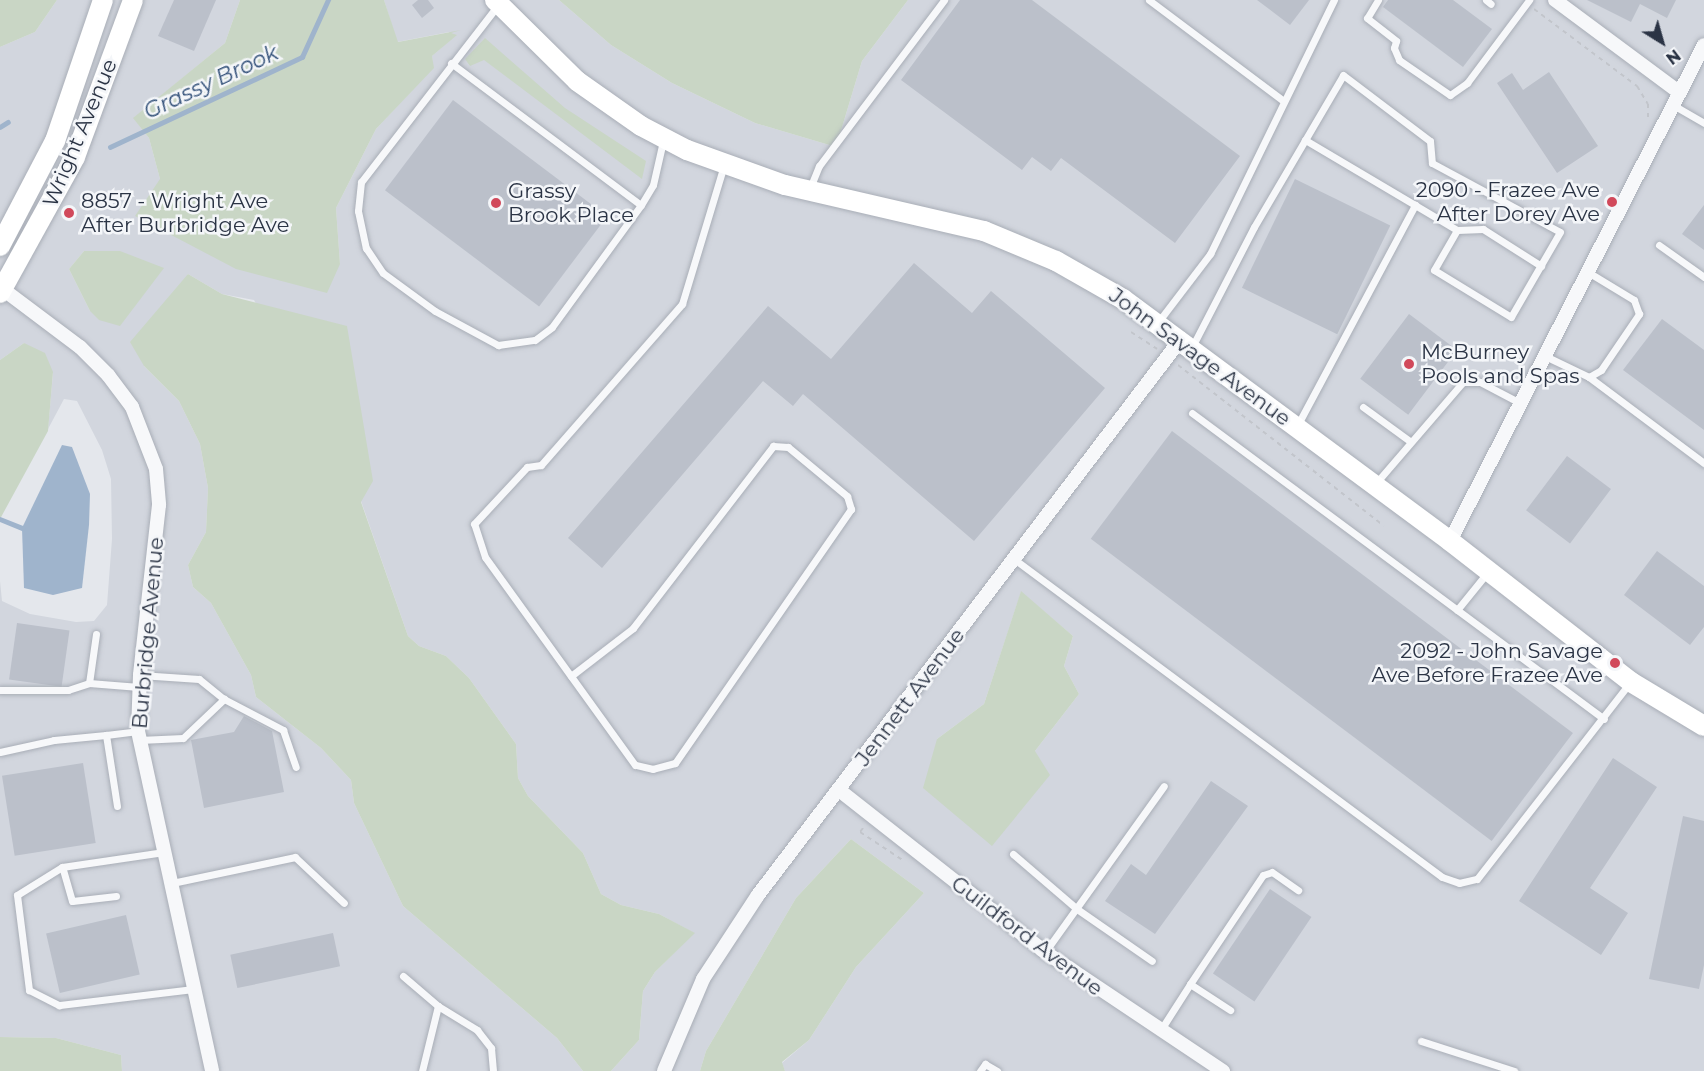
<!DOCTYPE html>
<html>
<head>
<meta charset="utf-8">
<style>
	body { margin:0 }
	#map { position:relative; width:1704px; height:1071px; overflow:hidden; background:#e4e7ec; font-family:Montserrat,sans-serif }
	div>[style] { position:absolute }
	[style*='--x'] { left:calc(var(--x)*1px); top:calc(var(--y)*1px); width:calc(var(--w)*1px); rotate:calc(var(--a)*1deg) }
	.built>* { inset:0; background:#d2d6de }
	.green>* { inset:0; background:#c9d6c5 }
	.water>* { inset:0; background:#9fb4cc }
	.stream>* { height:4.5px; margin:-2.25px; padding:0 2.25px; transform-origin:2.25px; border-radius:2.25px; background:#9fb4cc }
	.building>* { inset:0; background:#bbc0ca; transform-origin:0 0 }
	.path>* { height:2px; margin-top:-1px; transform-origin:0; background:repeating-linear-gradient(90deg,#c2c5cb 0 4.5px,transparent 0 9px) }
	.roads { filter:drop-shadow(0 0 2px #a9aeb7) drop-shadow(0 0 2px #a9aeb7) }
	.lane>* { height:7px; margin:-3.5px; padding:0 3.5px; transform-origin:3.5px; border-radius:3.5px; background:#f7f8fa }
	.street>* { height:14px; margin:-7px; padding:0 7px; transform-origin:7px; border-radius:7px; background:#f7f8fa }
	.secondary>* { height:20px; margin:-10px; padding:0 10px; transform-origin:10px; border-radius:10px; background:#fff }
	.dots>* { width:16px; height:16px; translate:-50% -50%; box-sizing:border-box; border:3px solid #f4f6f9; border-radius:50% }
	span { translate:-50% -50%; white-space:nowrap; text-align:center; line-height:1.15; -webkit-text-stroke:5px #f4f6f9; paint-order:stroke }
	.street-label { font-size:21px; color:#2b3445 }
	.poi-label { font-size:21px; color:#2b3445 }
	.right { translate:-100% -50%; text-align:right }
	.left { translate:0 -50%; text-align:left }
	.water-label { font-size:22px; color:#34527a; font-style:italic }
	.north { position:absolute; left:1632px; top:12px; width:60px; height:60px; -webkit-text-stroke:4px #f4f6f9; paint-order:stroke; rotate:143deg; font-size:16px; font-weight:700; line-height:24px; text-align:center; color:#2b3445 }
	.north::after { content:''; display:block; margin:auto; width:21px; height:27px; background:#2b3445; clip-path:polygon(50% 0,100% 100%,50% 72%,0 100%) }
</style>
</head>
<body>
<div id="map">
	<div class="built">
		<div style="clip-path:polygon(evenodd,57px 0,240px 0,225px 43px,134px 118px,149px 138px,160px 179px,340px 264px,336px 208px,376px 129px,433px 68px,432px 56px,449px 41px,449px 32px,397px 42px,384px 0,559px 0,611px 45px,672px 83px,755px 123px,836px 147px,862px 61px,908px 0,1704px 0,1704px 1071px,785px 1071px,782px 1063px,809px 1040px,856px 967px,924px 893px,851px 839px,796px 898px,706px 1051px,700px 1071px,611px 1071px,639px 1040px,643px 991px,655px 972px,694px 933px,659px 914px,621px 905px,601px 894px,583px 853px,528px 796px,518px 778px,516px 744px,469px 678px,446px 656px,419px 646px,408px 636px,361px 501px,254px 300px,222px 294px,188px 274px,144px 366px,179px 401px,200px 444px,208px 488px,206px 532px,188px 565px,193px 587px,211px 603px,251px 675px,256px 697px,321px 748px,351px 780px,354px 803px,403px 906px,557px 1038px,583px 1071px,122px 1071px,121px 1055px,56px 1038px,0 1037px,0 581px,2px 601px,30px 614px,76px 622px,94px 621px,107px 605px,112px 539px,111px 479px,102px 450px,77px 401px,64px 399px,48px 429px,53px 373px,24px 343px,0 360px,0 47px,35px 32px,57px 0,84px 251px,90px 311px,69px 269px,84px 251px,57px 0,1021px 592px,1073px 636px,1064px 666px,1079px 694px,1035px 751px,937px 739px,984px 704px,1021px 592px)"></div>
	</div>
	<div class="green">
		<div style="clip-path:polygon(0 0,57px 0,35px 32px,0 47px)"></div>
		<div style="clip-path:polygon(240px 0,384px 0,398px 42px,461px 30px,451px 33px,457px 35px,432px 56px,434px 68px,376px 129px,336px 208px,340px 264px,327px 293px,236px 269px,135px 216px,160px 179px,149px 138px,133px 118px,225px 43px)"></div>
		<div style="clip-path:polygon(559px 0,908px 0,862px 61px,836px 147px,755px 123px,672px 83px,611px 45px)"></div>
		<div style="clip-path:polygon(485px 38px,565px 108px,646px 161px,642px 179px,484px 60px,470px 66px,465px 59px)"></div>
		<div style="clip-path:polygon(84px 251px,120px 251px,164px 268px,120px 326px,99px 320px,90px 311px,69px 269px)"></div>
		<div style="clip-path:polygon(188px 274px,222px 294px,347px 326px,373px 481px,361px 502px,408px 636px,419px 646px,446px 656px,469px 678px,516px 744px,518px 778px,528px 796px,583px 853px,601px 894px,621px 905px,659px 914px,695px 933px,655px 972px,643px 991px,639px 1040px,611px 1071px,583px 1071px,557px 1038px,403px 906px,354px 803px,351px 780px,321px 748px,256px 697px,251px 675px,211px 603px,193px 587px,188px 565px,206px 532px,208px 488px,200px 444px,179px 401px,144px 366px,130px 342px)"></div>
		<div style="clip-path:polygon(24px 343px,45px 353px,53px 372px,48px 431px,0 519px,0 360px)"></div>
		<div style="clip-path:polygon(1021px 591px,1073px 636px,1064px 666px,1079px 694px,1035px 751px,1050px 775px,992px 846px,923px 788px,937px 739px,984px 704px)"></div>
		<div style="clip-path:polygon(851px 839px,924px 893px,856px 967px,809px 1040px,782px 1062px,785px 1071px,700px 1071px,706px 1051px,796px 898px)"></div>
		<div style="clip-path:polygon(0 1037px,56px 1038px,121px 1055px,122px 1071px,0 1071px)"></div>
	</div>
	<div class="water">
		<div style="clip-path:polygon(62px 445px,72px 447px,90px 494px,89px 525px,82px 588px,53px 595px,24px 588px,22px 528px)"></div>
	</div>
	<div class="stream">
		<div style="--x:0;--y:127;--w:9;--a:-32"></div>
		<div style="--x:110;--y:147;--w:212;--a:-25.1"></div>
		<div style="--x:302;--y:57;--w:63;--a:-65.5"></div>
		<div style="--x:0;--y:519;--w:24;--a:22"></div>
	</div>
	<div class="building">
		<div style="clip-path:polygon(174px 0,216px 0,194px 51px,158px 36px)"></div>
		<div style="clip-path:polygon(418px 0,428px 0,434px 8px,422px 18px,412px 5px)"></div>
		<div style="clip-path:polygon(960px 0,1032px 0,1240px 156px,1175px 243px,1061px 158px,1051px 171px,1032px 157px,1022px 170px,901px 80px)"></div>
		<div style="clip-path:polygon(1257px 0,1309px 0,1290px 25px)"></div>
		<div style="clip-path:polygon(1388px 0,1453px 0,1492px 29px,1463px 67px,1383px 7px)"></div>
		<div style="clip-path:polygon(1587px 0,1676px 0,1667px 18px,1640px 4px,1631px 22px)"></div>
		<div style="clip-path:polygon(1549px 72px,1598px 146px,1557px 173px,1497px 83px,1512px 73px,1523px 90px)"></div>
		<div style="left:453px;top:100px;width:193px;height:113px;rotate:37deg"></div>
		<div style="left:1295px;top:179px;width:106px;height:121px;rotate:26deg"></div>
		<div style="clip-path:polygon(1704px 205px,1704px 250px,1682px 234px)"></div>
		<div style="clip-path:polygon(914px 263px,972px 313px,991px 291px,1105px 388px,974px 541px,803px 394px,793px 406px,763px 381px,602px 568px,568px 538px,768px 306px,831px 359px)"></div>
		<div style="left:1409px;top:314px;width:60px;height:81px;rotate:37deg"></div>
		<div style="clip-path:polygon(1662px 319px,1704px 350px,1704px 430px,1623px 370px)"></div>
		<div style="left:1172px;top:431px;width:502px;height:135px;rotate:37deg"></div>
		<div style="left:1567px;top:456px;width:55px;height:68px;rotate:37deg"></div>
		<div style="clip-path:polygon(1657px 551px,1704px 586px,1704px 627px,1690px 645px,1624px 595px)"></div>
		<div style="left:17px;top:623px;width:53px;height:57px;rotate:8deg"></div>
		<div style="clip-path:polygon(244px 716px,272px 731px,284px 792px,204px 808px,191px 740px,234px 732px)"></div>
		<div style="clip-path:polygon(1613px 758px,1657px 787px,1590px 888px,1628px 913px,1601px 955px,1519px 901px)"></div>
		<div style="left:83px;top:763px;width:81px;height:82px;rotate:81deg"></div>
		<div style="clip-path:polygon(1211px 781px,1248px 806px,1155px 934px,1105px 901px,1131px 864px,1146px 875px)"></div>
		<div style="clip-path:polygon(1683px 816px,1704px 821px,1704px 965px,1699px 989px,1649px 979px)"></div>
		<div style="left:1270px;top:889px;width:50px;height:102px;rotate:34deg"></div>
		<div style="left:126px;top:915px;width:61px;height:82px;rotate:77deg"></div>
		<div style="left:333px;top:933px;width:34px;height:105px;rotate:78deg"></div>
	</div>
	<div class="path">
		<div style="--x:1534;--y:9;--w:129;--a:36.8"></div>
		<div style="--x:1637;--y:86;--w:21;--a:59"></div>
		<div style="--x:1648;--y:104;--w:18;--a:90"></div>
		<div style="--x:1131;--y:332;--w:31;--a:33"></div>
		<div style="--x:1178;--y:365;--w:261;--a:38"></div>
		<div style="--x:863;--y:828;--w:5;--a:127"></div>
		<div style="--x:860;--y:832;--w:53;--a:33.4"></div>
	</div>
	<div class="roads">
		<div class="lane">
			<div style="--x:1149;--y:0;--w:166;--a:36.9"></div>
			<div style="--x:1378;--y:0;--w:21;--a:121"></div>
			<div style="--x:1367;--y:18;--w:37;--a:38"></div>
			<div style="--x:1396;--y:41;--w:7;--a:106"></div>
			<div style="--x:1394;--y:48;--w:13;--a:67"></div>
			<div style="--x:1399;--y:60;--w:62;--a:34.5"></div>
			<div style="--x:1450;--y:95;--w:21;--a:-35"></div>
			<div style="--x:1467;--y:83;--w:104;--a:-53.2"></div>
			<div style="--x:1486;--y:0;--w:6;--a:39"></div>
			<div style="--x:498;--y:5;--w:224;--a:127.7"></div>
			<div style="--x:361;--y:182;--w:29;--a:96"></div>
			<div style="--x:358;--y:211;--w:38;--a:78"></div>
			<div style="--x:366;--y:248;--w:30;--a:56"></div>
			<div style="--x:383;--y:273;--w:64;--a:36.2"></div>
			<div style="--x:435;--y:311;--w:72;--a:28.4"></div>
			<div style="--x:498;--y:345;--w:37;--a:-8"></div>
			<div style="--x:535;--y:340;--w:21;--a:-37"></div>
			<div style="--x:552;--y:327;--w:151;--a:-53.9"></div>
			<div style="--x:641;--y:205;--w:23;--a:-59"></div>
			<div style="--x:653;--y:185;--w:45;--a:-77.2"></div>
			<div style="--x:451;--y:63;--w:237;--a:36.8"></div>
			<div style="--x:1673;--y:105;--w:36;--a:30"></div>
			<div style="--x:810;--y:188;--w:24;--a:-68"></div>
			<div style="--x:819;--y:166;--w:208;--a:-53"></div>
			<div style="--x:1457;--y:230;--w:26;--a:-2"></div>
			<div style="--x:1483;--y:229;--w:69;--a:32.5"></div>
			<div style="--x:1659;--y:245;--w:55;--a:35.4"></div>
			<div style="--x:1158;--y:322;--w:86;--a:-52.6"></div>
			<div style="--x:1210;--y:254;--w:283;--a:-64"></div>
			<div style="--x:1192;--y:347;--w:135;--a:-62.7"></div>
			<div style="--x:1254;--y:227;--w:176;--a:-59.6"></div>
			<div style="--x:1343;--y:75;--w:109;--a:37.2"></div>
			<div style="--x:1430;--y:141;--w:22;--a:85"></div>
			<div style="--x:1432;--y:163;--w:145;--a:28.3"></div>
			<div style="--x:1560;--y:232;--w:98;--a:120"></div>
			<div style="--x:1511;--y:317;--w:90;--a:-148.6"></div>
			<div style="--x:1434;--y:270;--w:46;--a:-60.1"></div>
			<div style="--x:1457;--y:230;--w:49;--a:-149.2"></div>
			<div style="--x:1545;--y:356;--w:49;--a:25.5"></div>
			<div style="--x:1589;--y:377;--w:14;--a:-30"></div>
			<div style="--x:1601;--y:370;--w:68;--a:-55.8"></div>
			<div style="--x:1639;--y:314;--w:15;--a:-110"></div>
			<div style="--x:1634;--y:300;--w:54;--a:-148.7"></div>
			<div style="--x:1589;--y:377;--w:144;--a:36.8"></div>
			<div style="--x:1363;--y:407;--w:59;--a:36.1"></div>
			<div style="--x:1192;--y:413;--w:513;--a:36.6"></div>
			<div style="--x:1297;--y:426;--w:251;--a:-61.9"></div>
			<div style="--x:1415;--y:205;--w:128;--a:-149.4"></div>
			<div style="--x:1376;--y:483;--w:133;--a:-49.3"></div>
			<div style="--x:1463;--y:382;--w:17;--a:0"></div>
			<div style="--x:1480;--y:382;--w:45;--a:27.7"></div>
			<div style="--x:1014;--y:559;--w:533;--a:36.61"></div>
			<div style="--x:1442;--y:877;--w:18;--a:19"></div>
			<div style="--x:1459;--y:883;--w:18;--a:-13"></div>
			<div style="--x:1477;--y:879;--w:247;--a:-52.1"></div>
			<div style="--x:1457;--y:610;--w:48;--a:-51"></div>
			<div style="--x:96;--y:634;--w:49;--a:98.1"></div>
			<div style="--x:89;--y:683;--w:50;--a:4.6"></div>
			<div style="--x:140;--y:675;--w:59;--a:3.9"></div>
			<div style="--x:199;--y:679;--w:32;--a:39"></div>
			<div style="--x:571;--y:676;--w:78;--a:-37.7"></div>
			<div style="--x:633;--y:628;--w:230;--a:-52.4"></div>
			<div style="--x:773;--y:446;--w:15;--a:4"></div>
			<div style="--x:788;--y:447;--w:77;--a:39.7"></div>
			<div style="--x:847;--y:496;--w:14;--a:73"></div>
			<div style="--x:851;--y:509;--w:309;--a:124.7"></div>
			<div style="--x:675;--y:763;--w:23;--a:165"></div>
			<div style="--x:653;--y:769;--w:18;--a:-167"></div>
			<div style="--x:635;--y:765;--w:256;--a:-125.8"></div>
			<div style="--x:485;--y:557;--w:35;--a:-108"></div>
			<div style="--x:474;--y:524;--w:78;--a:-47.1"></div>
			<div style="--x:527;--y:467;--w:14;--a:-8"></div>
			<div style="--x:541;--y:465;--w:214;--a:-48.8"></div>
			<div style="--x:682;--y:304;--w:145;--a:-73.2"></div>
			<div style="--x:0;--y:690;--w:68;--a:0"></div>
			<div style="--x:68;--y:690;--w:22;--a:-18"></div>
			<div style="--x:139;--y:740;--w:44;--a:-2.6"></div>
			<div style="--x:183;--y:738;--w:57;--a:-43.6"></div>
			<div style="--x:224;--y:699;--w:67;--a:27.7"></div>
			<div style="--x:283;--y:730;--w:39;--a:71"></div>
			<div style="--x:0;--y:752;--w:55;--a:-12.5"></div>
			<div style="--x:54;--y:740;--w:52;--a:-5.5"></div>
			<div style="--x:117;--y:806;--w:72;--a:-98.8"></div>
			<div style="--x:106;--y:735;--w:32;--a:-7"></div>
			<div style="--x:1013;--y:854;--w:84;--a:40.7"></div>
			<div style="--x:1077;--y:909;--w:91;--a:34.7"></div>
			<div style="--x:62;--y:867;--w:53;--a:148.1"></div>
			<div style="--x:17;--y:895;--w:96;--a:82.8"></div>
			<div style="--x:29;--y:990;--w:34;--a:27"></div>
			<div style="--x:59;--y:1005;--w:136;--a:-6.8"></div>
			<div style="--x:172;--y:883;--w:126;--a:-11.9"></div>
			<div style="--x:295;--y:857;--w:67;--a:43.2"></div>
			<div style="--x:116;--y:896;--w:44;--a:173.5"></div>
			<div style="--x:72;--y:901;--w:35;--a:-106"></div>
			<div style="--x:62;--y:867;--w:103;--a:-8.4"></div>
			<div style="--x:1045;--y:952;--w:204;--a:-54.4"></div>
			<div style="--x:403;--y:976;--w:46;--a:40.6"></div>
			<div style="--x:1190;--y:984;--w:131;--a:-56.2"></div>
			<div style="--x:1263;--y:875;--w:9;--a:-18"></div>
			<div style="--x:1272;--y:872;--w:32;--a:35"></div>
			<div style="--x:1160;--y:1031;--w:56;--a:-57.4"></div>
			<div style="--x:1190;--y:984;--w:48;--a:33"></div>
			<div style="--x:1421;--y:1041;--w:98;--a:17.9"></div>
			<div style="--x:422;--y:1071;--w:67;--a:-76.2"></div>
			<div style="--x:438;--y:1006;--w:46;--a:31.6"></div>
			<div style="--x:477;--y:1030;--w:23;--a:52"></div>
			<div style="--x:491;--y:1048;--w:23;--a:85"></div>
			<div style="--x:980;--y:1071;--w:9;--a:-54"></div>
			<div style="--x:985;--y:1064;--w:14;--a:30"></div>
		</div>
		<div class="street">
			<div style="--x:1555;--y:0;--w:154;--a:36.6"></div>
			<div style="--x:0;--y:287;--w:100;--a:36.9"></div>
			<div style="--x:80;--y:347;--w:40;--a:45"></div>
			<div style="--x:108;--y:375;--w:40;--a:53"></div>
			<div style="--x:132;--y:407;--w:66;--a:68.8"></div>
			<div style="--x:156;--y:469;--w:36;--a:85"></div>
			<div style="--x:159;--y:505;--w:171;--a:96.4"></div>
			<div style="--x:140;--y:675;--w:56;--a:92"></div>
			<div style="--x:138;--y:731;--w:348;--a:77.7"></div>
			<div style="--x:1450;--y:541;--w:557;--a:-62.88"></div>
			<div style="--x:839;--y:790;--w:258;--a:38.2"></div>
			<div style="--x:1042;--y:950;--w:218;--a:33.8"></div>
			<div style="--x:664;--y:1071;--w:100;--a:-67"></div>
			<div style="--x:703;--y:979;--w:100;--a:-56.8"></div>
			<div style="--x:758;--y:895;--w:699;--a:-52.74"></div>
		</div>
		<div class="secondary">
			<div style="--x:495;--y:0;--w:115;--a:44.6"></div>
			<div style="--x:577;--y:81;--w:78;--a:35.1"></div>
			<div style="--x:641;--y:126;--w:52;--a:27.6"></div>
			<div style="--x:687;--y:150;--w:104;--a:19.7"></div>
			<div style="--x:785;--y:185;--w:204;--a:13"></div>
			<div style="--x:984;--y:231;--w:78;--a:22.6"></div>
			<div style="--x:1056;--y:261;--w:77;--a:29.6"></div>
			<div style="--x:1123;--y:299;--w:407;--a:36.5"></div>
			<div style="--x:1450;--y:541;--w:229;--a:37.9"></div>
			<div style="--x:1631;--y:682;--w:85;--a:31.1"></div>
			<div style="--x:0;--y:246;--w:119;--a:-62.4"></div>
			<div style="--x:55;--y:141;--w:149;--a:-71.2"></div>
			<div style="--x:0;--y:293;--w:155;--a:-61.1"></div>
			<div style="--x:75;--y:157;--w:167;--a:-69.7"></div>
		</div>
	</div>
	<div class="dots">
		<div style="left:1612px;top:202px;background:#d1495b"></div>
		<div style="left:496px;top:203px;background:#d1495b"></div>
		<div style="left:69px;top:213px;background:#d1495b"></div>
		<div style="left:1409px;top:364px;background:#d1495b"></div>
		<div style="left:1615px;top:663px;background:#d1495b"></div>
	</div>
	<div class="street-label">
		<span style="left:80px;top:133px;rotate:-67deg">Wright Avenue</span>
		<span style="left:1200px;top:357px;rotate:36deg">John Savage Avenue</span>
		<span style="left:148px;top:633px;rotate:-85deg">Burbridge Avenue</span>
		<span style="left:910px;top:697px;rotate:-53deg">Jennett Avenue</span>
		<span style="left:1027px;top:936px;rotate:37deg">Guildford Avenue</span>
	</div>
	<div class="poi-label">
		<span class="right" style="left:1600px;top:202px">2090 - Frazee Ave<br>After Dorey Ave</span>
		<span class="left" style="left:508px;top:203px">Grassy<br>Brook Place</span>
		<span class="left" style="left:81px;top:213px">8857 - Wright Ave<br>After Burbridge Ave</span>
		<span class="left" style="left:1421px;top:364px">McBurney<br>Pools and Spas</span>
		<span class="right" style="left:1603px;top:663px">2092 - John Savage<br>Ave Before Frazee Ave</span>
	</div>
	<div class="water-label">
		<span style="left:211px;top:82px;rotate:-25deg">Grassy Brook</span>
	</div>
	<div class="north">N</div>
</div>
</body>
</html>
